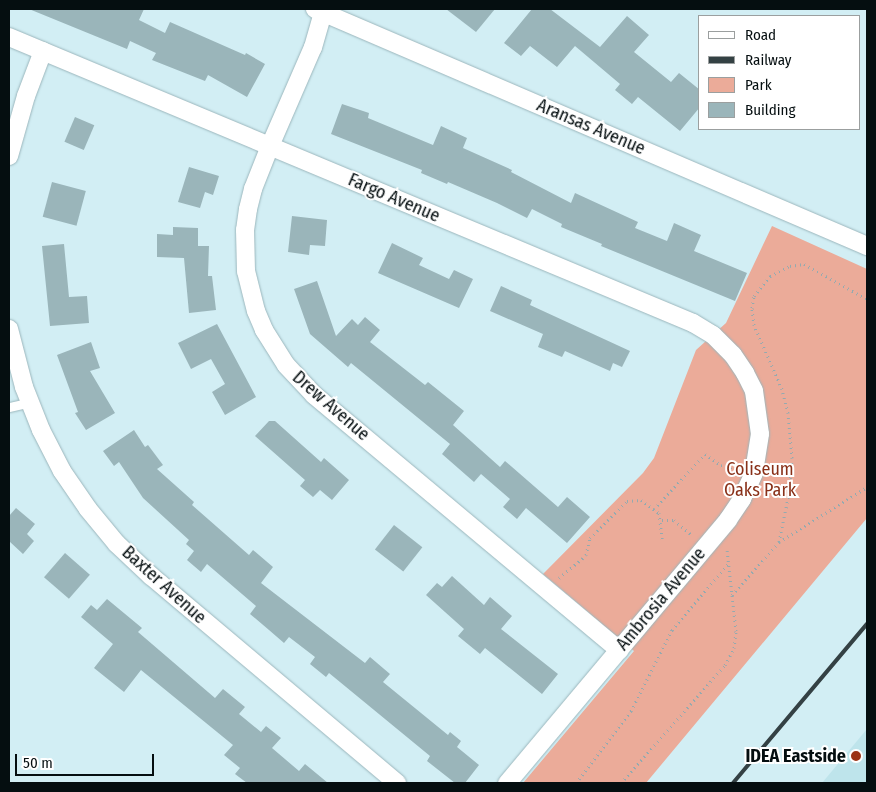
<!DOCTYPE html>
<html>
<head>
<meta charset="utf-8">
<style>
	body { margin:0 }
	#map { position:relative; width:876px; height:792px; overflow:hidden; background:#d2eef4; font-family:"Fira Sans Condensed",sans-serif }
	div>[style] { position:absolute }
	[style*='--x'] { left:calc(var(--x)*1px); top:calc(var(--y)*1px); width:calc(var(--w)*1px); rotate:calc(var(--a)*1deg) }
	.built>* { inset:0; background:#bee4eb }
	.green>* { inset:0; background:#ebab99 }
	.building>* { inset:0; background:#9ab5ba; transform-origin:0 0 }
	.path>* { height:3px; margin-top:-1.5px; transform-origin:0; background:repeating-linear-gradient(90deg,#94aaaf 0 1px,transparent 0 5px) }
	.roads { filter:drop-shadow(0 0 1px #9bb6bc) drop-shadow(0 0 1px #9bb6bc) }
	.lane>* { height:9px; margin:-4.5px; padding:0 4.5px; transform-origin:4.5px; border-radius:4.5px; background:#fff }
	.street>* { height:18px; margin:-9px; padding:0 9px; transform-origin:9px; border-radius:9px; background:#fff }
	.rail>* { height:4px; margin:-2px; padding:0 2px; transform-origin:2px; border-radius:2px; background:#344144 }
	.dots>* { width:14px; height:14px; translate:-50% -50%; box-sizing:border-box; border:2px solid #fff; border-radius:50% }
	span { translate:-50% -50%; white-space:nowrap; text-align:center; line-height:1.15; -webkit-text-stroke:4px #fff; paint-order:stroke }
	.street-label { font-size:18px; color:#050e10 }
	.park-label { font-size:18px; color:#893018 }
	.poi-label { font-size:18px; color:#050e10; font-weight:700 }
	.right { translate:-100% -50%; text-align:right }
	.frame { position:absolute; inset:0; border:10px solid #050e10; pointer-events:none }
	.legend { position:absolute; left:698px; top:15px; width:162px; height:115px; box-sizing:border-box; background:#fff; border:1px solid #9b9f9f; margin:0; padding:6px 9px; list-style:none; font-size:15px; color:#050e10 }
	.legend li { display:flex; align-items:center; gap:10px; height:25px }
	.legend b { width:25px; border:1px solid #9b9f9f }
	.scale { position:absolute; left:15px; top:754px; width:139px; height:22px; box-sizing:border-box; border:2px solid #050e10; border-top:0; padding-left:6px; font-size:15px; line-height:18px; white-space:nowrap; color:#050e10; -webkit-text-stroke:4px #fff; paint-order:stroke }
</style>
</head>
<body>
<div id="map">
	<div class="built">
		<div style="clip-path:polygon(867px 729px,867px 783px,822px 783px)"></div>
	</div>
	<div class="green">
		<div style="clip-path:polygon(772px 226px,867px 269px,867px 518px,646px 783px,523px 783px,634px 651px,543px 574px,643px 473px,654px 458px,696px 350px,726px 323px)"></div>
	</div>
	<div class="building">
		<div style="clip-path:polygon(29px 9px,144px 9px,139px 20px,165px 33px,170px 22px,245px 55px,246px 53px,265px 64px,247px 97px,208px 75px,205px 81px,152px 60px,156px 53px,130px 41px,127px 49px)"></div>
		<div style="clip-path:polygon(446px 9px,495px 9px,476px 32px)"></div>
		<div style="clip-path:polygon(532px 9px,550px 9px,600px 47px,627px 16px,649px 35px,634px 52px,671px 82px,679px 73px,700px 90px,700px 107px,680px 131px,638px 97px,632px 104px,615px 90px,620px 84px,575px 46px,557px 67px,530px 46px,521px 56px,504px 43px)"></div>
		<div style="clip-path:polygon(342px 104px,369px 113px,368px 118px,433px 145px,441px 126px,467px 138px,463px 148px,512px 170px,511px 172px,571px 203px,575px 193px,638px 222px,635px 228px,667px 241px,674px 223px,701px 235px,694px 251px,747px 273px,735px 301px,601px 246px,602px 244px,561px 227px,562px 224px,532px 209px,527px 218px,497px 203px,448px 182px,447px 184px,421px 173px,422px 170px,331px 134px)"></div>
		<div style="left:75px;top:117px;width:21px;height:27px;rotate:23deg"></div>
		<div style="clip-path:polygon(189px 167px,219px 176px,213px 195px,205px 192px,200px 208px,178px 202px)"></div>
		<div style="left:52px;top:182px;width:35px;height:36px;rotate:15deg"></div>
		<div style="clip-path:polygon(292px 216px,327px 220px,325px 246px,310px 245px,309px 255px,288px 252px)"></div>
		<div style="clip-path:polygon(173px 227px,198px 228px,198px 246px,209px 246px,208px 276px,212px 276px,216px 310px,189px 313px,184px 258px,157px 257px,157px 234px,173px 235px)"></div>
		<div style="clip-path:polygon(392px 243px,423px 258px,419px 265px,449px 279px,454px 270px,473px 279px,459px 308px,378px 273px)"></div>
		<div style="clip-path:polygon(64px 244px,69px 297px,87px 296px,89px 323px,50px 326px,42px 246px)"></div>
		<div style="clip-path:polygon(317px 281px,336px 336px,352px 319px,358px 325px,365px 317px,380px 330px,370px 342px,425px 385px,428px 382px,464px 411px,453px 425px,500px 467px,505px 461px,558px 507px,567px 497px,590px 517px,567px 543px,526px 508px,517px 519px,503px 507px,510px 499px,481px 474px,474px 482px,442px 454px,450px 444px,351px 363px,348px 367px,310px 334px,294px 289px)"></div>
		<div style="clip-path:polygon(501px 286px,532px 300px,530px 305px,630px 351px,622px 367px,613px 363px,610px 371px,565px 351px,562px 357px,538px 347px,543px 334px,490px 311px)"></div>
		<div style="clip-path:polygon(217px 324px,256px 397px,225px 415px,212px 392px,225px 384px,211px 359px,191px 369px,178px 343px)"></div>
		<div style="clip-path:polygon(91px 342px,100px 368px,90px 371px,115px 413px,86px 430px,75px 413px,78px 412px,57px 355px)"></div>
		<div style="clip-path:polygon(269px 421px,275px 421px,321px 462px,324px 458px,349px 480px,332px 500px,320px 490px,313px 497px,300px 486px,305px 480px,255px 436px)"></div>
		<div style="clip-path:polygon(134px 430px,145px 447px,148px 445px,163px 465px,157px 469px,194px 502px,192px 505px,249px 555px,253px 550px,273px 567px,261px 583px,365px 663px,370px 657px,390px 674px,383px 682px,448px 735px,450px 732px,461px 741px,457px 747px,479px 765px,465px 783px,455px 783px,427px 761px,430px 756px,329px 673px,326px 677px,310px 664px,315px 657px,289px 637px,284px 643px,269px 630px,250px 614px,256px 606px,207px 564px,201px 572px,187px 560px,194px 551px,186px 544px,189px 540px,143px 498px,119px 462px,114px 466px,103px 451px)"></div>
		<div style="clip-path:polygon(16px 508px,35px 524px,27px 534px,34px 541px,23px 554px,9px 541px,9px 516px)"></div>
		<div style="left:394px;top:525px;width:36px;height:31px;rotate:38deg"></div>
		<div style="left:65px;top:553px;width:33px;height:32px;rotate:41deg"></div>
		<div style="clip-path:polygon(452px 576px,484px 605px,490px 597px,512px 616px,501px 629px,558px 674px,542px 694px,485px 648px,480px 654px,458px 636px,464px 629px,426px 595px,437px 583px,442px 587px)"></div>
		<div style="clip-path:polygon(107px 599px,142px 628px,138px 632px,215px 698px,223px 689px,245px 707px,239px 714px,261px 732px,266px 726px,281px 738px,272px 748px,299px 771px,305px 764px,328px 783px,247px 783px,235px 774px,240px 768px,224px 755px,233px 745px,141px 670px,124px 692px,94px 668px,113px 644px,81px 617px,91px 605px,97px 610px)"></div>
	</div>
	<div class="path">
		<div style="--x:654;--y:509;--w:75;--a:-47.2"></div>
		<div style="--x:705;--y:454;--w:19;--a:35"></div>
		<div style="--x:721;--y:465;--w:17;--a:21"></div>
		<div style="--x:662;--y:520;--w:12;--a:0"></div>
		<div style="--x:674;--y:520;--w:23;--a:40"></div>
		<div style="--x:779;--y:542;--w:50;--a:-78.5"></div>
		<div style="--x:789;--y:493;--w:35;--a:-85"></div>
		<div style="--x:792;--y:458;--w:45;--a:-95.1"></div>
		<div style="--x:788;--y:413;--w:25;--a:-104"></div>
		<div style="--x:782;--y:389;--w:70;--a:-113.6"></div>
		<div style="--x:754;--y:325;--w:17;--a:-97"></div>
		<div style="--x:752;--y:308;--w:12;--a:-81"></div>
		<div style="--x:754;--y:296;--w:26;--a:-51"></div>
		<div style="--x:770;--y:276;--w:22;--a:-27"></div>
		<div style="--x:790;--y:266;--w:14;--a:-8"></div>
		<div style="--x:804;--y:264;--w:72;--a:29.1"></div>
		<div style="--x:559;--y:578;--w:35;--a:-40"></div>
		<div style="--x:586;--y:555;--w:17;--a:-77"></div>
		<div style="--x:590;--y:538;--w:52;--a:-45"></div>
		<div style="--x:627;--y:501;--w:14;--a:-4"></div>
		<div style="--x:641;--y:500;--w:22;--a:36"></div>
		<div style="--x:659;--y:513;--w:26;--a:83"></div>
		<div style="--x:732;--y:595;--w:71;--a:-48.4"></div>
		<div style="--x:779;--y:542;--w:104;--a:-32"></div>
		<div style="--x:576;--y:783;--w:91;--a:-52.6"></div>
		<div style="--x:631;--y:711;--w:91;--a:-63.2"></div>
		<div style="--x:672;--y:630;--w:87;--a:-49.7"></div>
		<div style="--x:621;--y:783;--w:157;--a:-48.6"></div>
		<div style="--x:725;--y:665;--w:19;--a:-62"></div>
		<div style="--x:734;--y:648;--w:17;--a:-83"></div>
		<div style="--x:736;--y:631;--w:81;--a:-96.3"></div>
	</div>
	<div class="roads">
		<div class="lane">
			<div style="--x:9;--y:407;--w:22;--a:-13"></div>
		</div>
		<div class="street">
			<div style="--x:315;--y:9;--w:601;--a:23.24"></div>
			<div style="--x:324;--y:9;--w:40;--a:106"></div>
			<div style="--x:313;--y:47;--w:108;--a:113.5"></div>
			<div style="--x:270;--y:146;--w:46;--a:111.6"></div>
			<div style="--x:253;--y:189;--w:21;--a:104"></div>
			<div style="--x:248;--y:209;--w:21;--a:98"></div>
			<div style="--x:245;--y:230;--w:41;--a:88.6"></div>
			<div style="--x:246;--y:271;--w:41;--a:76"></div>
			<div style="--x:256;--y:311;--w:21;--a:67"></div>
			<div style="--x:264;--y:330;--w:41;--a:57.8"></div>
			<div style="--x:286;--y:365;--w:41;--a:47"></div>
			<div style="--x:314;--y:395;--w:398;--a:39.9"></div>
			<div style="--x:9;--y:37;--w:741;--a:22.69"></div>
			<div style="--x:693;--y:323;--w:23;--a:31"></div>
			<div style="--x:713;--y:335;--w:28;--a:45"></div>
			<div style="--x:733;--y:355;--w:22;--a:56"></div>
			<div style="--x:745;--y:373;--w:20;--a:63"></div>
			<div style="--x:754;--y:391;--w:43;--a:82.1"></div>
			<div style="--x:760;--y:434;--w:39;--a:99"></div>
			<div style="--x:754;--y:473;--w:29;--a:115"></div>
			<div style="--x:742;--y:499;--w:25;--a:124"></div>
			<div style="--x:728;--y:520;--w:344;--a:130"></div>
			<div style="--x:9;--y:156;--w:62;--a:-74.2"></div>
			<div style="--x:26;--y:96;--w:48;--a:-69.3"></div>
			<div style="--x:9;--y:329;--w:60;--a:75.5"></div>
			<div style="--x:24;--y:387;--w:46;--a:68.4"></div>
			<div style="--x:41;--y:430;--w:46;--a:62.9"></div>
			<div style="--x:62;--y:471;--w:46;--a:55.6"></div>
			<div style="--x:88;--y:509;--w:45;--a:50.4"></div>
			<div style="--x:117;--y:544;--w:47;--a:43.3"></div>
			<div style="--x:151;--y:576;--w:322;--a:40.1"></div>
		</div>
	</div>
	<div class="rail">
		<div style="--x:733;--y:783;--w:208;--a:-49.9"></div>
	</div>
	<div class="dots">
		<div style="left:856px;top:756px;background:#9b3316"></div>
	</div>
	<div class="street-label">
		<span style="left:591px;top:127px;rotate:23deg">Aransas Avenue</span>
		<span style="left:394px;top:198px;rotate:23deg">Fargo Avenue</span>
		<span style="left:331px;top:406px;rotate:41deg">Drew Avenue</span>
		<span style="left:164px;top:585px;rotate:42deg">Baxter Avenue</span>
		<span style="left:661px;top:599px;rotate:-50deg">Ambrosia Avenue</span>
	</div>
	<div class="park-label">
		<span style="left:760px;top:480px">Coliseum<br>Oaks Park</span>
	</div>
	<div class="poi-label">
		<span class="right" style="left:846px;top:756px">IDEA Eastside</span>
	</div>
	<div class="frame"></div>
	<ul class="legend">
	<li><b style="height:6px;background:#fff"></b>Road</li>
	<li><b style="height:6px;background:#344144"></b>Railway</li>
	<li><b style="height:14px;background:#ebab99"></b>Park</li>
	<li><b style="height:14px;background:#9ab5ba"></b>Building</li>
	</ul>
	<div class="scale">50 m</div>
</div>
</body>
</html>
